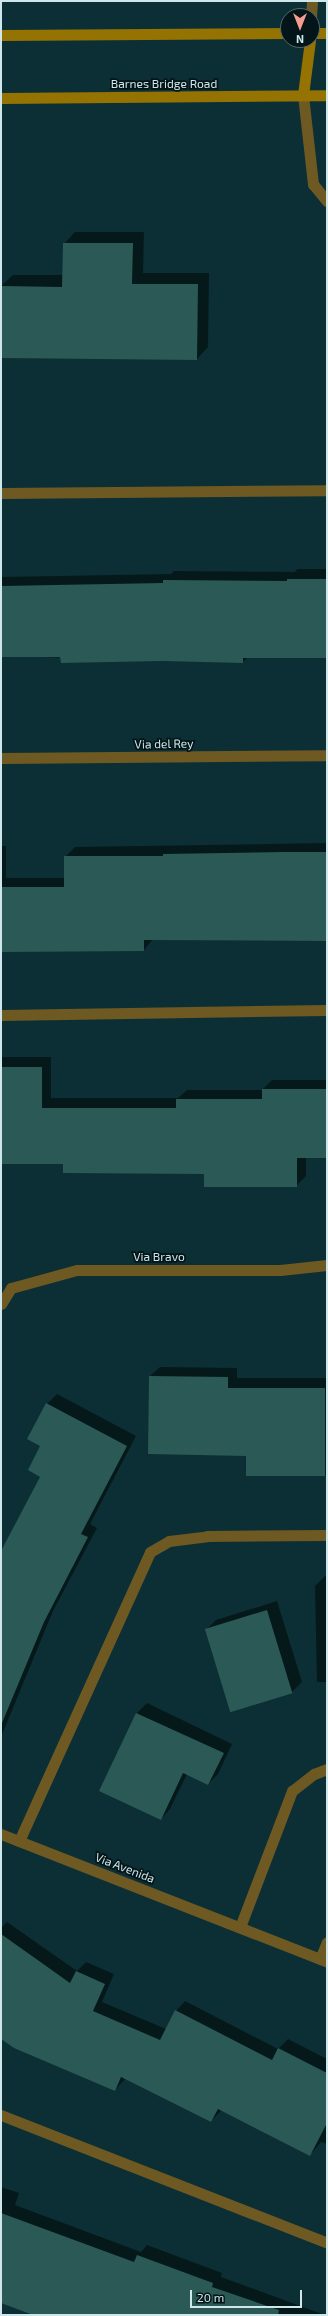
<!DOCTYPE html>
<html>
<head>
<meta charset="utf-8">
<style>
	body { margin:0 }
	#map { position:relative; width:328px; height:2316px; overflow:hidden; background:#0b2f34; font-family:"Exo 2",sans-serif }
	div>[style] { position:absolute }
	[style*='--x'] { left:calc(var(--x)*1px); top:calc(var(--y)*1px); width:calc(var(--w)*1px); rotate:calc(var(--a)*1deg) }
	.shadow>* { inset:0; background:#0007 }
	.building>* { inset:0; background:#2b5956; transform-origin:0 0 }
	.service>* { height:11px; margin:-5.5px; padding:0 5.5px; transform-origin:5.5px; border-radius:5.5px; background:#6e5923 }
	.minor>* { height:11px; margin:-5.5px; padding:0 5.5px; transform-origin:5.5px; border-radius:5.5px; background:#6e5923 }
	.secondary>* { height:11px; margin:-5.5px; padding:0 5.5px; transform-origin:5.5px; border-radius:5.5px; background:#947302 }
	span { translate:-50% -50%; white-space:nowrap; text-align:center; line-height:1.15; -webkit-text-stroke:3.5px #031518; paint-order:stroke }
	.street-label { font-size:12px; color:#cfe6ea }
	.frame { position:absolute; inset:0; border:2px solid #cfe6ea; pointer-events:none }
	.north { position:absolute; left:280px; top:8px; width:40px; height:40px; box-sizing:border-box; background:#031518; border:1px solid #55696c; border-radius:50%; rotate:180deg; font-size:11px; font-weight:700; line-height:16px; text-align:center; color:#cfe6ea }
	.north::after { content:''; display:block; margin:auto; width:14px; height:18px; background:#f59c90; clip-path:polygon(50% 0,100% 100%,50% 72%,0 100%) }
	.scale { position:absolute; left:190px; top:2290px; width:112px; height:18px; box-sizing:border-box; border:2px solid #cfe6ea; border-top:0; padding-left:5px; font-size:12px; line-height:14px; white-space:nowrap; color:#cfe6ea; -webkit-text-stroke:3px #031518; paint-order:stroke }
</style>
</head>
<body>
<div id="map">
	<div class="shadow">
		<div style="clip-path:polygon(75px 232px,144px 232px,143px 273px,209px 273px,208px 347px,197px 359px,1px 357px,1px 286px,13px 275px,63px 275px,64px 244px)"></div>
		<div style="clip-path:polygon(297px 569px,327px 569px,327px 657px,248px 657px,243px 662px,1px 656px,1px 577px,171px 574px,174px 571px,295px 572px)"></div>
		<div style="clip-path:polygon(327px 843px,327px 940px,153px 939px,144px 950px,1px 951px,1px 846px,6px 846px,6px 878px,65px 878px,65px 857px,75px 847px)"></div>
		<div style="clip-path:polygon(1px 1057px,51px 1057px,51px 1098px,178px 1098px,187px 1090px,262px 1090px,272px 1080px,327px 1080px,327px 1157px,306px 1157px,306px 1176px,296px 1186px,205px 1173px,64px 1163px,1px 1163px)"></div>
		<div style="clip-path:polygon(160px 1367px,237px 1368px,237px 1378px,327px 1378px,327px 1475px,247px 1475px,247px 1455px,150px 1376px)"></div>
		<div style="clip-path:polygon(57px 1394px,136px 1436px,90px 1524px,97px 1528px,53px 1611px,1px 1737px,1px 1553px,42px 1476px,42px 1446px,47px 1404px)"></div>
		<div style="clip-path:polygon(325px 1576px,327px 1576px,327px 1682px,317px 1682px,315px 1586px)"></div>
		<div style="clip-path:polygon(277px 1601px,302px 1682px,292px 1692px,231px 1711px,206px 1630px,216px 1620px)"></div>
		<div style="clip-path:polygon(147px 1703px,232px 1744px,218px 1774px,208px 1784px,187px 1774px,170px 1809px,161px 1819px,101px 1791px,137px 1713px)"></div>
		<div style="clip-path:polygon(7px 1922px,77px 1971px,86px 1962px,114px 1974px,102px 2002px,166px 2029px,176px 2011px,185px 2001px,278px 2049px,288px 2039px,327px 2059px,327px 2144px,321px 2142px,310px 2155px,222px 2110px,211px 2121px,126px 2078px,115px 2090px,1px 2037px,1px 1928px)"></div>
		<div style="clip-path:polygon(1px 2187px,19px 2193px,15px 2205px,141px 2252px,147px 2245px,222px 2273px,221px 2277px,325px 2315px,37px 2315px,1px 2302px)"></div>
	</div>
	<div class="building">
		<div style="clip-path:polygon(63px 243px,133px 243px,132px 284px,198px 284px,197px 360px,1px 358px,1px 286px,62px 287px)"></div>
		<div style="clip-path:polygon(287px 579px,327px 579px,327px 658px,243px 658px,243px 663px,163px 661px,61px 663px,60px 657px,1px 657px,1px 586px,163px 583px,163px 580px,287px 581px)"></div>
		<div style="clip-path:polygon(284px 852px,327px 852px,327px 941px,144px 940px,144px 951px,1px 952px,1px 887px,64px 887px,64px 856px,163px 856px,163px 854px)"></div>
		<div style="clip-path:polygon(1px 1067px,42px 1067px,42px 1108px,176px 1108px,176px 1099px,262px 1099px,262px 1089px,327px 1089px,327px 1158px,297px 1158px,297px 1187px,204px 1187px,204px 1174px,63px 1173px,63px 1164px,1px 1164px)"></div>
		<div style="clip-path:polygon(149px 1376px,228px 1377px,228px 1388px,325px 1388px,325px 1476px,246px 1476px,246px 1456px,148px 1454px)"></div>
		<div style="clip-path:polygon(46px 1403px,127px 1446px,81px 1534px,88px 1537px,44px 1622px,2px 1723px,1px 1551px,40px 1477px,28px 1470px,40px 1446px,27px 1439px)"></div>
		<div style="left:267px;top:1610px;width:87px;height:65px;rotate:73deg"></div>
		<div style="clip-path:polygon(136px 1713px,224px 1753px,208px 1785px,183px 1773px,161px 1820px,99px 1791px)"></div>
		<div style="clip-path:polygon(1px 1934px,70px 1983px,76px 1971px,105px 1984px,93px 2011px,160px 2040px,175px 2010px,272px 2060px,278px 2048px,327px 2073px,327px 2123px,310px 2156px,218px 2109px,211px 2122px,121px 2077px,115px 2091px,14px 2048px,1px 2039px)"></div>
		<div style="clip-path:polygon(1px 2213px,134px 2262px,137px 2255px,213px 2283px,212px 2287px,279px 2310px,278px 2315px,33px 2315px,1px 2303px)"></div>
	</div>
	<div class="service">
		<div style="--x:311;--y:16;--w:15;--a:-86"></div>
		<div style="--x:303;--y:95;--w:90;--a:83.6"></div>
		<div style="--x:313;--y:184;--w:22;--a:51"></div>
		<div style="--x:1;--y:493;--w:326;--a:-0.5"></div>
		<div style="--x:1;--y:1015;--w:326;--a:-0.9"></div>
		<div style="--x:19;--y:1841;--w:317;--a:-65.6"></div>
		<div style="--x:150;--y:1552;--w:22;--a:-30"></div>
		<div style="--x:169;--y:1541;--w:38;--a:-7"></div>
		<div style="--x:207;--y:1536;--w:120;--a:-0.5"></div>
		<div style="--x:1;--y:2115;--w:350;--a:21.4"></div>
	</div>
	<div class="minor">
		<div style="--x:1;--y:758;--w:326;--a:-0.5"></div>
		<div style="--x:1;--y:1304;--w:19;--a:-58"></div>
		<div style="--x:11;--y:1288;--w:68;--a:-15.3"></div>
		<div style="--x:77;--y:1270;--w:203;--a:0"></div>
		<div style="--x:280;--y:1270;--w:47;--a:-6.1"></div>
		<div style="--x:1;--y:1834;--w:350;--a:21.4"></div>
		<div style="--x:240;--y:1927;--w:146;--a:-69.1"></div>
		<div style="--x:292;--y:1791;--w:28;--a:-38"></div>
		<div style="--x:314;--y:1774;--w:14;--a:-21"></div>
		<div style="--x:320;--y:1959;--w:18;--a:-68"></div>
	</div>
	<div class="secondary">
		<div style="--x:312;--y:33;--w:15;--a:0"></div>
		<div style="--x:1;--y:35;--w:287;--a:-0.4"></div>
		<div style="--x:303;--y:95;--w:55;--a:-82.7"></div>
		<div style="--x:1;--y:98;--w:326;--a:-0.5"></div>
	</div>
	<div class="street-label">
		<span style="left:164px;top:84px">Barnes Bridge Road</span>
		<span style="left:164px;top:744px;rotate:-1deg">Via del Rey</span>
		<span style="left:159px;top:1257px">Via Bravo</span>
		<span style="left:125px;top:1868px;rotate:21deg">Via Avenida</span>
	</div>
	<div class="frame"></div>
	<div class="north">N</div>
	<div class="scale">20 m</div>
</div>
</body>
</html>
